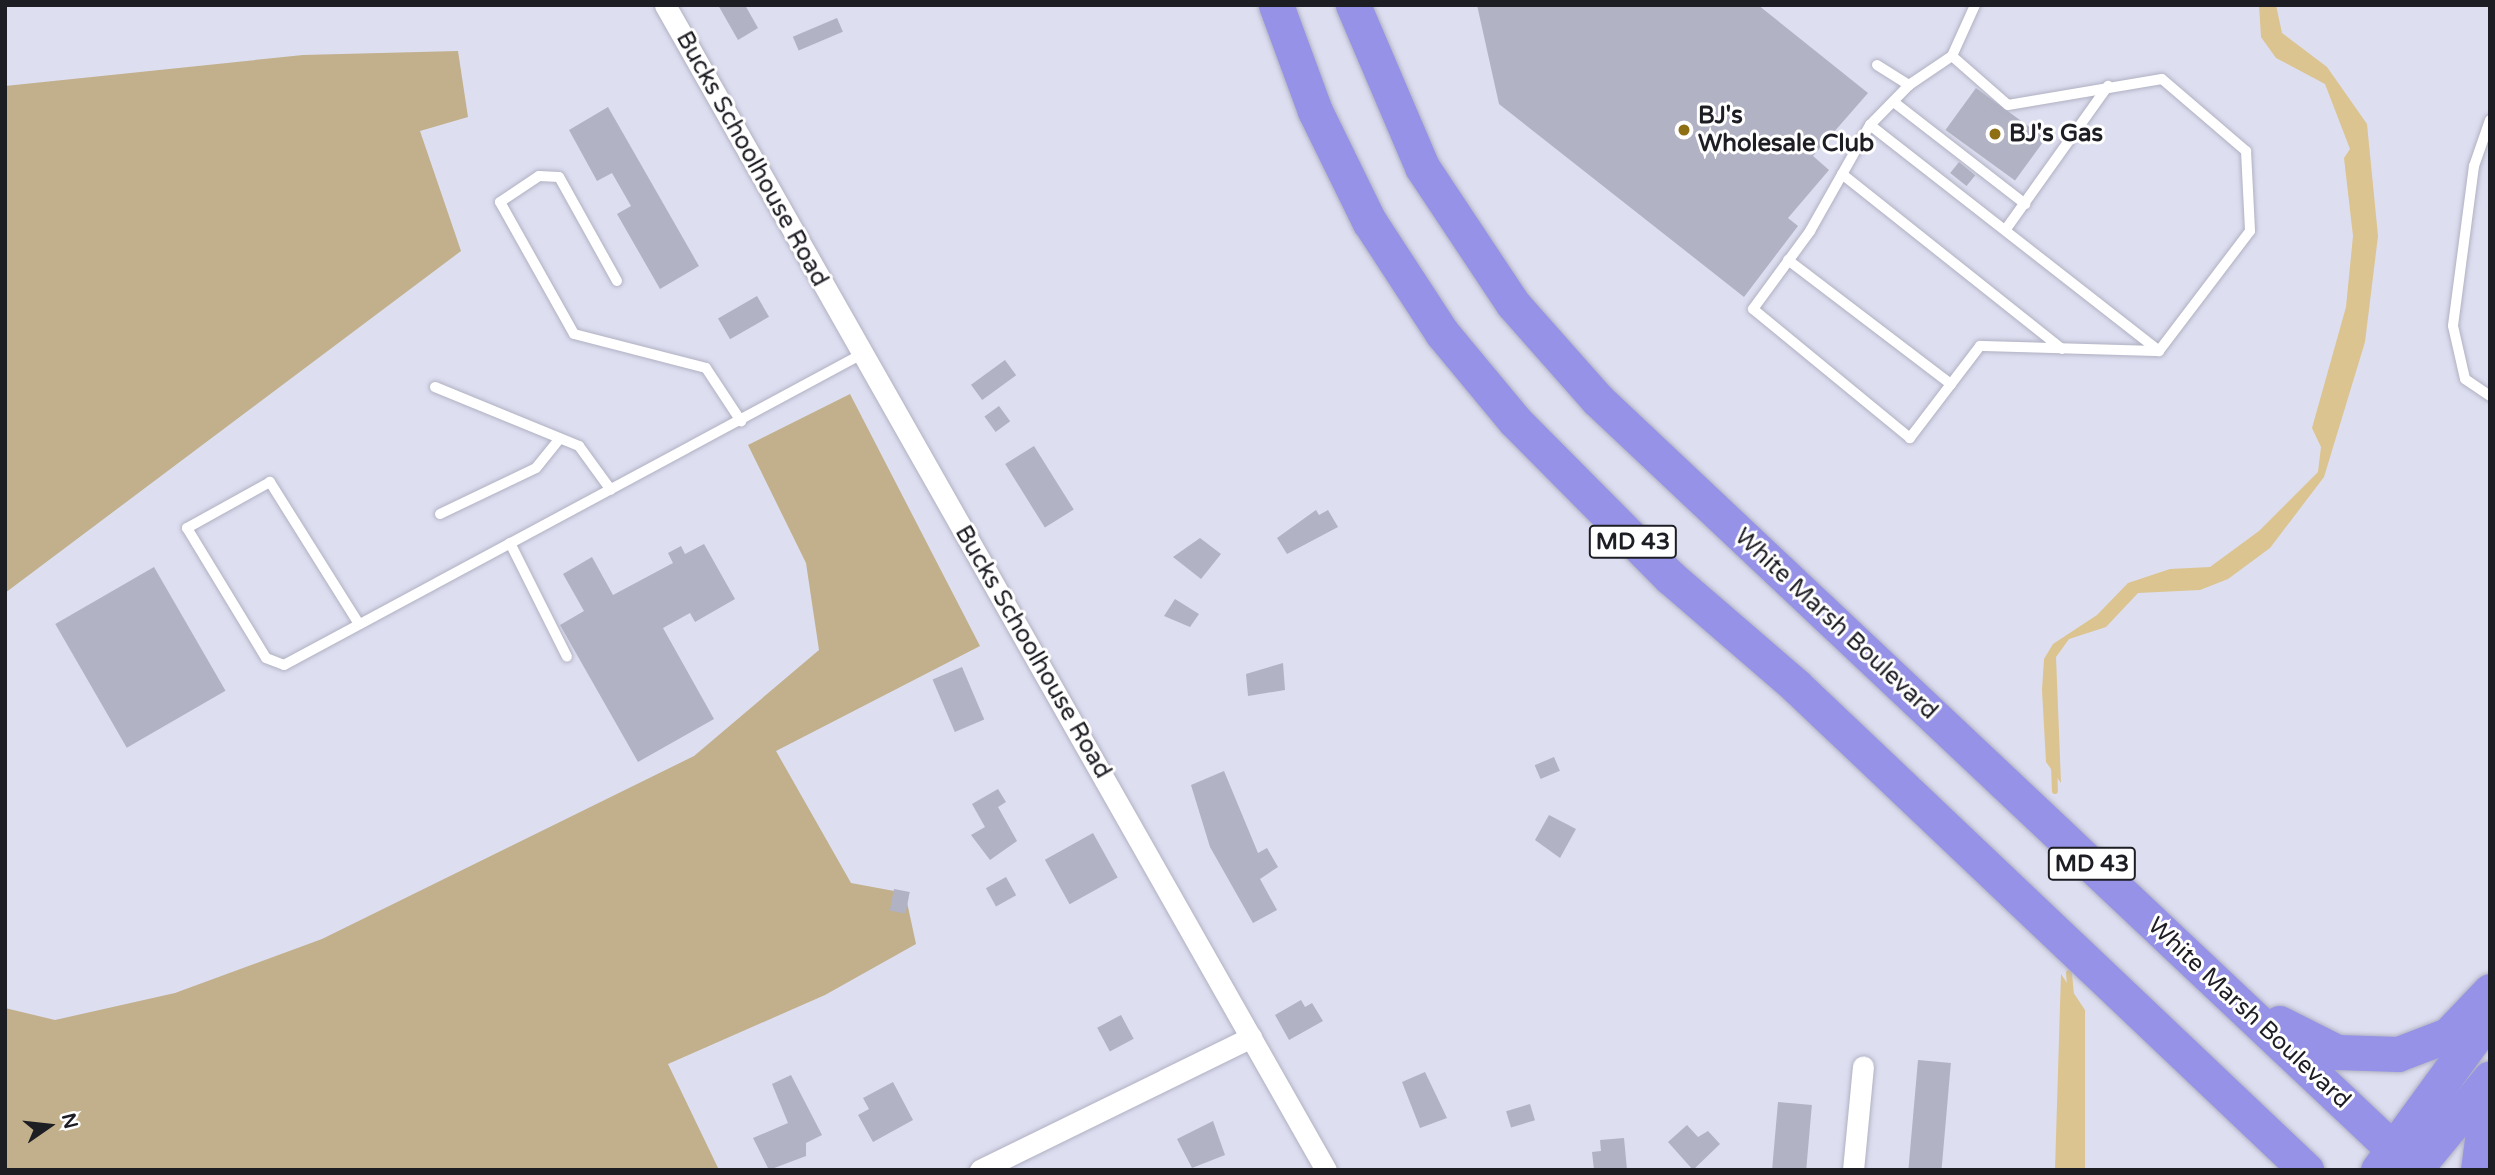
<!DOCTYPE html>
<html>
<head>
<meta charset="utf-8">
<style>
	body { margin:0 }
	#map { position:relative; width:2495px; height:1175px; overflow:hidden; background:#dddef0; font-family:"Varela Round",sans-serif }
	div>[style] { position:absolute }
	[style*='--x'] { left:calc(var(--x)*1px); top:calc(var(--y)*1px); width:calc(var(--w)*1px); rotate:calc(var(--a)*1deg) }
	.green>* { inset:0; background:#c1b08b }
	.water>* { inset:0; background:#dbc48f }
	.stream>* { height:6px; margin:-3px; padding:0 3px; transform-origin:3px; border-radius:3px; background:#dbc48f }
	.building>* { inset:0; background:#b1b2c3; transform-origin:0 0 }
	.roads { filter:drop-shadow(0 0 2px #b0b1c2) drop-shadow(0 0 2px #b0b1c2) }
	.service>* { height:10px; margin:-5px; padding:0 5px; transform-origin:5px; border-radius:5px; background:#fff }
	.minor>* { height:21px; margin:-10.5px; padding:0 10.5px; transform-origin:10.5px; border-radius:10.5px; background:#fff }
	.trunk>* { height:35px; margin:-17.5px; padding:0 17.5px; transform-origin:17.5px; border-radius:17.5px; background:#9692e7 }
	.dots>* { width:19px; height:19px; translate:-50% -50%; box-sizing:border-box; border:4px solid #fff; border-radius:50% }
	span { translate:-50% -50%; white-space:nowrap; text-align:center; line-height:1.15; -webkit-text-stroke:6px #fff; paint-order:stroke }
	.shield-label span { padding:2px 5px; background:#fff; border:2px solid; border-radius:5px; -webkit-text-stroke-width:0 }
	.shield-label { font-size:23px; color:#1d1d24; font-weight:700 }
	.poi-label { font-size:24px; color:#1d1d24; font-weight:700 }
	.left { translate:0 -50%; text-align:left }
	.street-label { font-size:24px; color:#1d1d24 }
	.frame { position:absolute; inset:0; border:7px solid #1d1d24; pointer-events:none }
	.north { position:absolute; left:14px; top:1091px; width:70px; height:70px; -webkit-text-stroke:5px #fff; paint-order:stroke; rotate:76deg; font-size:19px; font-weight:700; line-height:28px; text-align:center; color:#1d1d24 }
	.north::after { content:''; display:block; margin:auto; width:24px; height:32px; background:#1d1d24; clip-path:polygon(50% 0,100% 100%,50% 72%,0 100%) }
</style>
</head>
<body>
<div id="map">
	<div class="green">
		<div style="clip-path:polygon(458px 51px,468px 117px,420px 131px,461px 251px,5px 593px,5px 86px,303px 55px)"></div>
		<div style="clip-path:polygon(850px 394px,980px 646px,776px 751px,851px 883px,905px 893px,916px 944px,825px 995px,668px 1064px,719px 1170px,5px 1170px,5px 1008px,55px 1020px,175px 993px,322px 939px,694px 756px,819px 650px,806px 563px,748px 445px)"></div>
	</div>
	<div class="water">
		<div style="clip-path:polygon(2259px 5px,2276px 5px,2282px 33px,2327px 67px,2367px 124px,2378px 236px,2365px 342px,2324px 477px,2270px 548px,2228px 579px,2200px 590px,2138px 593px,2106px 627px,2069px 639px,2056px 657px,2061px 783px,2046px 762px,2042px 690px,2044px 659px,2053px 644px,2097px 615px,2128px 583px,2170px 569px,2210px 567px,2259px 531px,2318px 472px,2321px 447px,2312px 428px,2346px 307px,2353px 236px,2344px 158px,2350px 149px,2325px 84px,2276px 58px,2261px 37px)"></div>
		<div style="clip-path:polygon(2061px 974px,2085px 1010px,2085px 1170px,2055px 1170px)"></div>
	</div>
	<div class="stream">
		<div style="--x:2054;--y:765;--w:26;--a:88"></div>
		<div style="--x:2069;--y:973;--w:23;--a:85"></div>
	</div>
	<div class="building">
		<div style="clip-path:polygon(718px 5px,745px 5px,758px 28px,738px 40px)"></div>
		<div style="clip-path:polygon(1477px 5px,1758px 5px,1868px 93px,1813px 156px,1829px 170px,1788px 218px,1798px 226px,1744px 297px,1499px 104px)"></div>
		<div style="left:837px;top:18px;width:15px;height:48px;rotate:67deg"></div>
		<div style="left:1976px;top:88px;width:86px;height:52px;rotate:36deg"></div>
		<div style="clip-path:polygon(608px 107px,699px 266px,660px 289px,617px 214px,631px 206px,612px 173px,597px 181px,569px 130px)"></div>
		<div style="left:1959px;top:162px;width:21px;height:14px;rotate:39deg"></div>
		<div style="left:757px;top:296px;width:24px;height:45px;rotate:60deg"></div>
		<div style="left:1005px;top:360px;width:19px;height:42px;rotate:54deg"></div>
		<div style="left:999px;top:406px;width:19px;height:18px;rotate:54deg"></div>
		<div style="left:1034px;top:446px;width:75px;height:34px;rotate:58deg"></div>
		<div style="clip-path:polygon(1316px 510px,1319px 515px,1328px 510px,1338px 527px,1287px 554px,1277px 538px)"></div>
		<div style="clip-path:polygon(1200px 538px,1221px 554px,1201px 579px,1173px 557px)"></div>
		<div style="clip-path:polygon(704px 544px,735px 599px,695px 622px,690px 613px,663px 628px,714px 719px,638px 762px,560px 625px,584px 611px,563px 574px,592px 557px,613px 595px,673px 563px,668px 553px,681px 546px,685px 554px)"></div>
		<div style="left:154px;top:567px;width:143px;height:114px;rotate:60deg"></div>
		<div style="clip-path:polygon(1175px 599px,1199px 614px,1190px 627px,1164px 616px)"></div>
		<div style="clip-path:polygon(1283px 663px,1285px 690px,1248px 696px,1246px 674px)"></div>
		<div style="left:962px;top:667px;width:57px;height:32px;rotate:67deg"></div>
		<div style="left:1554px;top:757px;width:15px;height:21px;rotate:67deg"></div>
		<div style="clip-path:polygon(1224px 771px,1258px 853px,1267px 848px,1278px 867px,1260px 879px,1277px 910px,1253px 923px,1210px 847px,1191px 785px)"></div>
		<div style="clip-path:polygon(998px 789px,1006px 802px,998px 807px,1017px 841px,990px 860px,971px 835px,985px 827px,972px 804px)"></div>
		<div style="clip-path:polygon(1549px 815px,1576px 829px,1560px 858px,1535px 840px)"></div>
		<div style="left:1093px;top:833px;width:51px;height:55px;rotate:61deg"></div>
		<div style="left:1006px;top:877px;width:21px;height:23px;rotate:61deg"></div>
		<div style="left:894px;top:889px;width:16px;height:22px;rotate:11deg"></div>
		<div style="clip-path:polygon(1301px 1000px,1305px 1007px,1312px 1003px,1323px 1021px,1289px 1040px,1275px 1015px)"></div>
		<div style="left:1121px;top:1015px;width:27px;height:27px;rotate:62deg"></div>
		<div style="left:1918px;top:1060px;width:33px;height:111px;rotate:5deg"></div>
		<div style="clip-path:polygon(1425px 1072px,1447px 1118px,1420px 1128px,1402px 1082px)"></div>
		<div style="clip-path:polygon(791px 1075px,822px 1135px,806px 1143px,806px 1156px,769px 1170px,753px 1138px,788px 1123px,772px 1084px)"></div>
		<div style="clip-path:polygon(893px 1082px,913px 1120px,873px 1142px,858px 1115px,869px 1109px,863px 1098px)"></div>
		<div style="left:1778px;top:1102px;width:34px;height:68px;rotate:5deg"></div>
		<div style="left:1530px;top:1104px;width:17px;height:25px;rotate:73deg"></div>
		<div style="clip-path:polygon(1213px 1121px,1225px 1155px,1192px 1168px,1177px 1139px)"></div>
		<div style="clip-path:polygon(1687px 1125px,1698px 1137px,1708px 1131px,1720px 1144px,1693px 1170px,1668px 1142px)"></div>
		<div style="clip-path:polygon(1624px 1138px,1627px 1170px,1594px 1170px,1592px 1152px,1601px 1151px,1600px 1140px)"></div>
	</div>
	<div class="roads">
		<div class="service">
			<div style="--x:1952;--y:56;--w:74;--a:41.2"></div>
			<div style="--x:2008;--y:105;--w:156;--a:-9.6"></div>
			<div style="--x:2162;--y:79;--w:111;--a:40.6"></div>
			<div style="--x:2246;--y:151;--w:80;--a:87.1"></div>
			<div style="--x:2250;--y:231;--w:151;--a:127.2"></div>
			<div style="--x:2159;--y:351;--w:179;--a:-178.4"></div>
			<div style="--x:1980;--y:346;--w:116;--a:127.3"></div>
			<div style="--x:1910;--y:438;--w:203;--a:-140.6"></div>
			<div style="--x:1753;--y:309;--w:97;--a:-53.8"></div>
			<div style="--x:1810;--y:231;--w:122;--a:-60.5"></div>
			<div style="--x:1870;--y:125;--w:56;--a:-45.7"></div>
			<div style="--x:1909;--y:85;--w:52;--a:-34"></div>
			<div style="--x:1952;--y:56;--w:56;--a:-65.7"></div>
			<div style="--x:1877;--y:65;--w:38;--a:32"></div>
			<div style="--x:1895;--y:103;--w:165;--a:37.8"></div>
			<div style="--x:2490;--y:120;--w:49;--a:109.2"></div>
			<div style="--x:2474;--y:166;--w:161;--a:97.5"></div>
			<div style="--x:2453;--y:326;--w:54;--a:77.2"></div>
			<div style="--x:2465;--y:379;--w:30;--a:34"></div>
			<div style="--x:1870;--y:125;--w:367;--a:38"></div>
			<div style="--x:1842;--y:174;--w:281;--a:38.5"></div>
			<div style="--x:2006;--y:229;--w:176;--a:-54.5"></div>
			<div style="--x:1788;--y:260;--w:205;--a:37.3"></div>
			<div style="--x:617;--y:281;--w:119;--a:-119.1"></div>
			<div style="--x:559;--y:177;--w:20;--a:-177"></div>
			<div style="--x:539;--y:176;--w:47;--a:146.3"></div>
			<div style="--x:500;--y:202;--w:151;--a:60.7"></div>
			<div style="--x:574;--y:334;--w:136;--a:14.4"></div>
			<div style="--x:706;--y:368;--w:64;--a:56.6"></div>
			<div style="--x:435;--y:387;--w:156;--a:22.3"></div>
			<div style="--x:579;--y:446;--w:54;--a:54"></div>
			<div style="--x:440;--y:514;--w:106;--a:-25.6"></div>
			<div style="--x:536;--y:468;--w:38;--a:-51"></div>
			<div style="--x:510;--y:543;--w:127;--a:63.4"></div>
			<div style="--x:359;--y:624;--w:168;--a:-122.1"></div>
			<div style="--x:270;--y:482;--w:95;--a:151"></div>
			<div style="--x:187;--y:528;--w:152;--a:58.7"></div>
			<div style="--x:266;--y:658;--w:19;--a:21"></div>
			<div style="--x:284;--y:665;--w:656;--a:-28.28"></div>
		</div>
		<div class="minor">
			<div style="--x:665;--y:5;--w:1339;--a:60.43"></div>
			<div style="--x:980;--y:1170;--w:302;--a:-26.1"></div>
			<div style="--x:1853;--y:1170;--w:104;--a:-84.5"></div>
		</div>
		<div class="trunk">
			<div style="--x:1276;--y:5;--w:113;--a:69.8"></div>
			<div style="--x:1315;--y:111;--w:123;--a:63.9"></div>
			<div style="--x:1369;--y:221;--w:134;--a:56.9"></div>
			<div style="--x:1442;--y:333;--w:114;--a:50.3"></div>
			<div style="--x:1515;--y:421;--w:221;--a:45.2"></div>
			<div style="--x:1671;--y:578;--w:164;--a:40.8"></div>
			<div style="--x:1795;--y:685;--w:705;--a:43.5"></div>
			<div style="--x:1353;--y:5;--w:176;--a:66.9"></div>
			<div style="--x:1422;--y:167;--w:164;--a:56.4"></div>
			<div style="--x:1513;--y:304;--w:128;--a:48.5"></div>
			<div style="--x:1598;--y:400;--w:1123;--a:43.3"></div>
			<div style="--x:2279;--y:1023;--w:65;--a:26.6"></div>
			<div style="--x:2337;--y:1052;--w:61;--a:1.9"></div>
			<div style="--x:2398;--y:1054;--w:53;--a:-20.8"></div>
			<div style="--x:2448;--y:1035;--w:61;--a:-46.3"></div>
			<div style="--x:2378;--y:1170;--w:190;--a:-54"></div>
			<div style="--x:2414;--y:1170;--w:119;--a:-50.4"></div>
			<div style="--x:2478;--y:1170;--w:84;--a:-82.5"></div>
		</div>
	</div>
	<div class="dots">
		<div style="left:1684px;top:130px;background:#8f6f14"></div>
		<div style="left:1995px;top:134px;background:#8f6f14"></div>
	</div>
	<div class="shield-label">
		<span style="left:1633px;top:542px">MD 43</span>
		<span style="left:2092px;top:864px">MD 43</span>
	</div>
	<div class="poi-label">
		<span class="left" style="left:1698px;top:130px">BJ's<br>Wholesale Club</span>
		<span class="left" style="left:2009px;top:134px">BJ's Gas</span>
	</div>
	<div class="street-label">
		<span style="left:752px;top:159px;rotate:61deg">Bucks Schoolhouse Road</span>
		<span style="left:1836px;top:624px;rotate:43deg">White Marsh Boulevard</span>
		<span style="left:1033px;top:652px;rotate:60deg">Bucks Schoolhouse Road</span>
		<span style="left:2249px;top:1013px;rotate:43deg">White Marsh Boulevard</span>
	</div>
	<div class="frame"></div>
	<div class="north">N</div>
</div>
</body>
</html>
